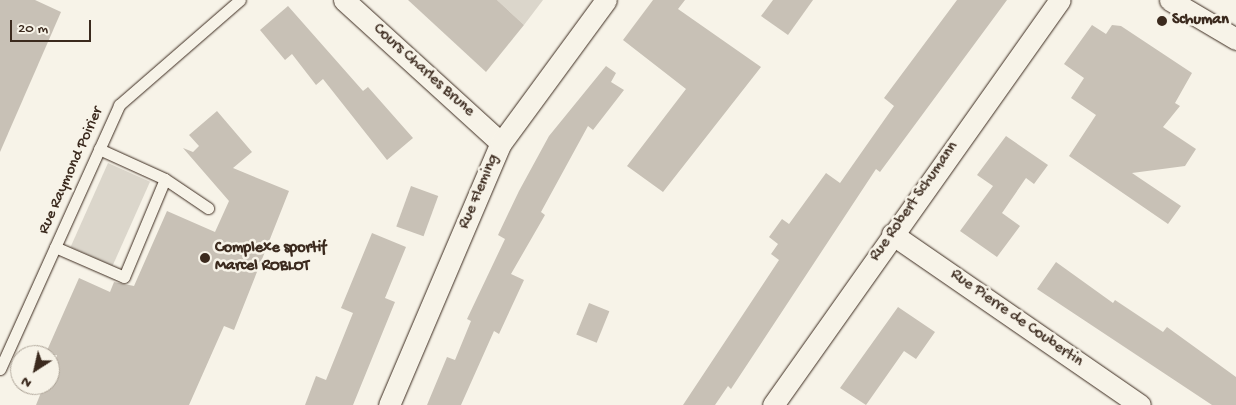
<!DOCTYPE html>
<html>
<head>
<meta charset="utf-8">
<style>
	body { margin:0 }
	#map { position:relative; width:1236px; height:405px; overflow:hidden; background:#f7f3e8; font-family:"Gochi Hand",sans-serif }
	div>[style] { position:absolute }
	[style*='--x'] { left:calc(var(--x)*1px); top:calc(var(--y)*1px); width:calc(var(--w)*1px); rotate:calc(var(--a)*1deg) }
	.green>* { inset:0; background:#dbd6cb; transform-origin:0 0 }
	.building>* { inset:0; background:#c8c1b6; transform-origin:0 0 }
	.roads { filter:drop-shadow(0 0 1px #3b2a1e) drop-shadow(0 0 1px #3b2a1e) }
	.service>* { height:11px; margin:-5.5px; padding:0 5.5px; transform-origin:5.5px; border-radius:5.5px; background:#f7f3e8 }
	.minor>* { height:21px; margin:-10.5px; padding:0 10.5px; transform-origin:10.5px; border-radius:10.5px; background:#f7f3e8 }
	.dots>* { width:14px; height:14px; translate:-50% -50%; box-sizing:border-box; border:2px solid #f7f3e8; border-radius:50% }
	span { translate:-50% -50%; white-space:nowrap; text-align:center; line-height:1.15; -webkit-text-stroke:5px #f7f3e8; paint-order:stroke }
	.poi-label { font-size:16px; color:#3b2a1e; font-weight:700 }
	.left { translate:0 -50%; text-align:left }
	.street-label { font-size:16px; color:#3b2a1e }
	.north { position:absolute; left:10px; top:345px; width:50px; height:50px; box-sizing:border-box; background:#f7f3e8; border:1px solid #aca397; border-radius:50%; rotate:215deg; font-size:14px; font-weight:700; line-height:20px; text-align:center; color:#3b2a1e }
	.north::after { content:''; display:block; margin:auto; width:18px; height:22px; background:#3b2a1e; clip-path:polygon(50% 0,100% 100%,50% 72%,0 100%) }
	.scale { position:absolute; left:10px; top:20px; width:81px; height:22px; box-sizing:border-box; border:2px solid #3b2a1e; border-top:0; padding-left:6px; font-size:15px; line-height:18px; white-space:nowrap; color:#3b2a1e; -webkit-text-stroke:4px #f7f3e8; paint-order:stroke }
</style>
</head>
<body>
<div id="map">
	<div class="green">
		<div style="clip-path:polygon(497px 0,543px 0,524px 25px)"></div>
		<div style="left:108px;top:163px;width:46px;height:92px;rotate:24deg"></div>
	</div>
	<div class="building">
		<div style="clip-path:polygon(0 0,35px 0,61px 12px,0 152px)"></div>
		<div style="clip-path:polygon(408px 0,497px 0,524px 25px,486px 72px)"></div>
		<div style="clip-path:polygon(653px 0,685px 0,678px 9px,761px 67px,663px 192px,627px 166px,686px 89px,623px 40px)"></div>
		<div style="clip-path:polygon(773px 0,813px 0,788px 35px,761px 16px)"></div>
		<div style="clip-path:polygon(957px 0,1007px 0,880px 172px,876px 169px,731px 389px,728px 386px,715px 405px,683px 405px,779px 260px,771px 254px,778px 244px,769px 237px,782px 219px,789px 224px,826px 173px,840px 183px,894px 106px,884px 98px)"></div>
		<div style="clip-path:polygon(288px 6px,363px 91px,368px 87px,413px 138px,387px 160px,323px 79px,316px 85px,292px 54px,285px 60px,260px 30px)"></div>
		<div style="clip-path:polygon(1092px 25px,1106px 34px,1112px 25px,1121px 26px,1192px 73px,1175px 103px,1180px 106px,1163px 127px,1196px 149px,1185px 166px,1132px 173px,1181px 206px,1168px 224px,1069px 156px,1096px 115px,1071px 98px,1084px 78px,1064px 64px)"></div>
		<div style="clip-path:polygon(606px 66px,616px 73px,611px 82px,624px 90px,593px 130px,588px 126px,541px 212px,545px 215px,511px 274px,524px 280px,499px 334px,494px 331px,461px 405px,427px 405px,447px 357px,455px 360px,471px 321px,467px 319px,505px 239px,498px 235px,519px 191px,549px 136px)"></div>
		<div style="clip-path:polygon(217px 111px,252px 152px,233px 168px,289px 191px,234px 330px,224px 326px,189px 405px,36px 405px,44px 385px,50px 385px,57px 355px,45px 355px,79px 278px,110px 292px,114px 282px,134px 286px,167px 211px,215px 232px,229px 201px,183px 148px,193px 152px,199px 146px,189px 135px)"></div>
		<div style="clip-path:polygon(1006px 136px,1048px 165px,1034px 184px,1026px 178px,1002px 213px,1020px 226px,997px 257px,960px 231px,993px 186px,977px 175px)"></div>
		<div style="left:411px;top:186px;width:29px;height:43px;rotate:20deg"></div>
		<div style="clip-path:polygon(372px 233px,406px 247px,385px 298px,395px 302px,353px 405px,305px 405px,316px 376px,326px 380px,353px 313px,341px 308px)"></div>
		<div style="clip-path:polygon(1056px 262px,1113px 303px,1115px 300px,1163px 332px,1167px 327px,1236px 377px,1236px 405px,1212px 405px,1037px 289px)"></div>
		<div style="left:589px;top:303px;width:22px;height:34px;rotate:22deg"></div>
		<div style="clip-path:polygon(898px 307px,935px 332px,916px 359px,904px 351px,866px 405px,840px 388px)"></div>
	</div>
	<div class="roads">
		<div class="service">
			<div style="--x:99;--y:149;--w:72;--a:24.4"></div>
			<div style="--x:165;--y:179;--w:52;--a:34"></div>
			<div style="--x:55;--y:247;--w:75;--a:23.5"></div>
			<div style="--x:124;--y:277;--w:106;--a:-67.3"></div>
			<div style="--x:0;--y:369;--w:290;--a:-65.7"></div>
			<div style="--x:119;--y:105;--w:160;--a:-41"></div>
		</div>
		<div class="minor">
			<div style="--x:344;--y:0;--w:212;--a:42.3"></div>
			<div style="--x:1170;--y:0;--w:77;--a:30.6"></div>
			<div style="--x:892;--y:234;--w:301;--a:34.6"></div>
			<div style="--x:389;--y:405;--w:285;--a:-66.9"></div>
			<div style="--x:501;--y:143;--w:177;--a:-53.7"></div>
			<div style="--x:773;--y:405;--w:496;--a:-54.7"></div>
		</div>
	</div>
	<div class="dots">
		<div style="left:1162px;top:21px;background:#3b2a1e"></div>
		<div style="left:205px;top:258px;background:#3b2a1e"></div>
	</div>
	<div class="poi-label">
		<span class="left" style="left:1172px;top:21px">Schuman</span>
		<span class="left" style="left:215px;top:258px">Complexe sportif<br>Marcel ROBLOT</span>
	</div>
	<div class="street-label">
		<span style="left:423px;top:71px;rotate:42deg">Cours Charles Brune</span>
		<span style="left:72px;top:171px;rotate:-66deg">Rue Raymond Poirier</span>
		<span style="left:480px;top:192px;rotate:-67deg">Rue Fleming</span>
		<span style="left:915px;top:202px;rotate:-55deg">Rue Robert Schumann</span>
		<span style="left:1016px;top:319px;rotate:35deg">Rue Pierre de Coubertin</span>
	</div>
	<div class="north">N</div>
	<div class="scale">20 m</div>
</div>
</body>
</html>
